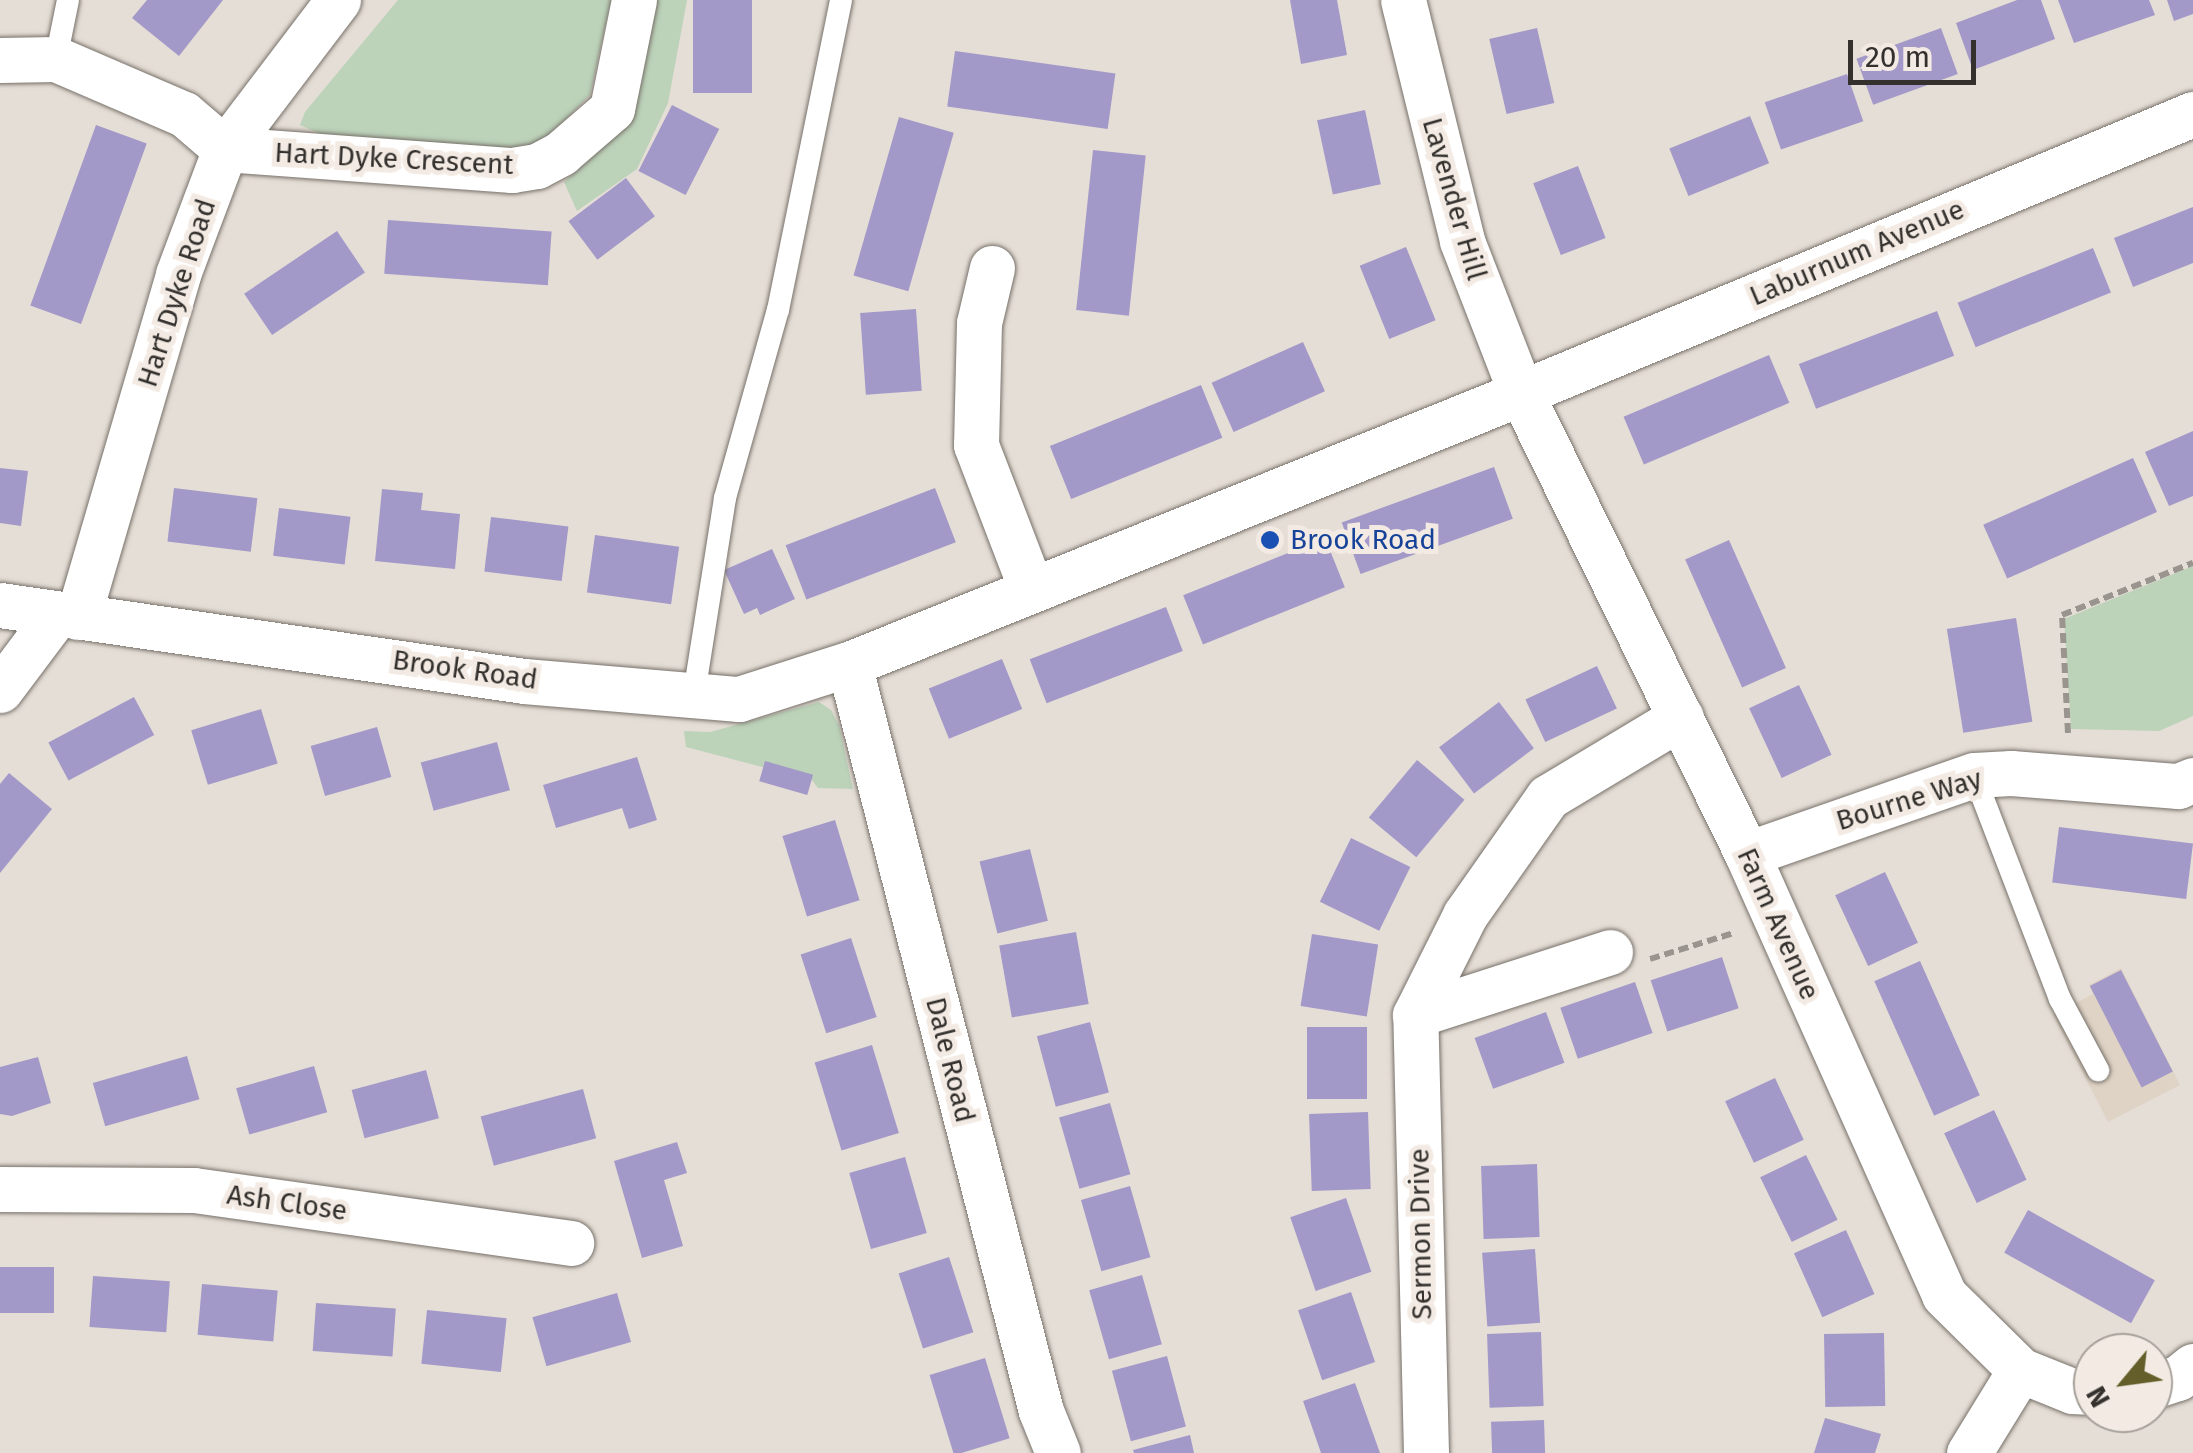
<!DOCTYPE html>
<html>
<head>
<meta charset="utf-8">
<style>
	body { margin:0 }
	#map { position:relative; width:2193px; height:1453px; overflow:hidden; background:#e5ded6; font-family:"Fira Sans",sans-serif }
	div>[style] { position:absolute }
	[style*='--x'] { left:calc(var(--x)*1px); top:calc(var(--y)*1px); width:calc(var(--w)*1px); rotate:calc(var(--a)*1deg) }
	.built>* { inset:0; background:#dfd3c5 }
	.green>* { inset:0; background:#bcd2b9 }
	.building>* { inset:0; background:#a399c8; transform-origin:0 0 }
	.path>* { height:6px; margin-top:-3px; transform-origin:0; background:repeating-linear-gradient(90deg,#99948e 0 10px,transparent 0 15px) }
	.roads { filter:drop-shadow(0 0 2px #77716a) drop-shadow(0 0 2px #77716a) }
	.lane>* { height:22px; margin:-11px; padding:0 11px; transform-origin:11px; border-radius:11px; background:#fff }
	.street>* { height:45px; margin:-22.5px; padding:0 22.5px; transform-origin:22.5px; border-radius:22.5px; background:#fff }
	.dots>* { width:28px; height:28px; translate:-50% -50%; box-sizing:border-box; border:5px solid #f3ebe3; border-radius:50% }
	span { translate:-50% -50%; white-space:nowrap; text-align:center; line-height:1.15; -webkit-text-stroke:10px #f3ebe3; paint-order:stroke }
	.street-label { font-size:28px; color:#33302d }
	.transit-label { font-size:28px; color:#164399 }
	.left { translate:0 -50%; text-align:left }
	.north { position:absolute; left:2073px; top:1333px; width:100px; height:100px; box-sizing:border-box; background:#f3ebe3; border:2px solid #a6a09a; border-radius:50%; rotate:241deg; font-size:28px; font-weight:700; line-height:40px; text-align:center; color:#33302d }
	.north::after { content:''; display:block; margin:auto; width:35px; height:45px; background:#645e2a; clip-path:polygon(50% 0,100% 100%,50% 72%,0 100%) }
	.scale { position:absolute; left:1848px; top:40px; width:128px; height:45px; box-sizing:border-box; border:5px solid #33302d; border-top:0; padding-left:12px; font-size:30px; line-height:35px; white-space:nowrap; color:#33302d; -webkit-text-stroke:8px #f3ebe3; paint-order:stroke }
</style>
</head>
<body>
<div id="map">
	<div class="built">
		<div style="clip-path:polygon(2121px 968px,2180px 1085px,2108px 1122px,2053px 1015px,2093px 994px,2089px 985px)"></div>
	</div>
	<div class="green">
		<div style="clip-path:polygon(398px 0,611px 0,590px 95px,551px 134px,527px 147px,503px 151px,325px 136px,300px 125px,305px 112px)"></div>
		<div style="clip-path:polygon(656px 0,687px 0,668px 103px,637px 169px,577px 211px,564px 182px,628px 122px)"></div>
		<div style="clip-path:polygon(2193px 566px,2193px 716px,2159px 731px,2071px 729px,2064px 619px)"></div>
		<div style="clip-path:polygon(819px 702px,831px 710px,839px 725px,853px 789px,818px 788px,812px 780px,686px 747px,684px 731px,710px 732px)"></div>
	</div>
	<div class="building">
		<div style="clip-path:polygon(147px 0,223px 0,179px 56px,132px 18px)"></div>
		<div style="left:693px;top:0;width:59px;height:93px"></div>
		<div style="clip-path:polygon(1290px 0,1337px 0,1347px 55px,1301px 64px)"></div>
		<div style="clip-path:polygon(2017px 0,2041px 0,2055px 39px,1973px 70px,1956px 23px)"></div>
		<div style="clip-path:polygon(2058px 0,2149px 0,2155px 15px,2074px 43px)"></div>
		<div style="clip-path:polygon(2167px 0,2193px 0,2193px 14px,2174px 21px)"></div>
		<div style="left:1537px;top:28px;width:77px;height:49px;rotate:77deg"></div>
		<div style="left:1941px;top:28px;width:49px;height:90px;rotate:70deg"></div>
		<div style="left:955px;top:51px;width:162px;height:56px;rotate:8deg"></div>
		<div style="left:1847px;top:74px;width:50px;height:87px;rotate:71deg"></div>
		<div style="left:672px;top:105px;width:53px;height:74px;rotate:27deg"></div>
		<div style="left:1365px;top:110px;width:76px;height:49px;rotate:78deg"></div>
		<div style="left:1750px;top:116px;width:51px;height:87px;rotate:68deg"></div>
		<div style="left:899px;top:117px;width:57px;height:165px;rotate:16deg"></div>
		<div style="left:96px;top:125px;width:54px;height:192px;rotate:20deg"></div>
		<div style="left:1093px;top:150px;width:53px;height:161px;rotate:6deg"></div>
		<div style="left:1578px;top:166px;width:77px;height:48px;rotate:69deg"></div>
		<div style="left:626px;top:178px;width:48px;height:72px;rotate:53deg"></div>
		<div style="clip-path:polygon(2193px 207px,2193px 263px,2133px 287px,2114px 238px)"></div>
		<div style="left:388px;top:220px;width:164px;height:54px;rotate:4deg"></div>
		<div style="left:337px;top:231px;width:50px;height:112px;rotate:56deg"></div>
		<div style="left:1406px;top:247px;width:79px;height:50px;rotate:68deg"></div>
		<div style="left:2093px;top:248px;width:48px;height:146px;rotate:68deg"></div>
		<div style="left:916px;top:309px;width:82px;height:56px;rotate:86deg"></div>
		<div style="left:1937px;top:311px;width:48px;height:148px;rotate:69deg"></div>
		<div style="left:1303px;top:342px;width:54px;height:100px;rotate:66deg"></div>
		<div style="left:1769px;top:355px;width:52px;height:158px;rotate:67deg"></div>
		<div style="left:1201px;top:385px;width:57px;height:163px;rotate:68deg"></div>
		<div style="clip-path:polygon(2193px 431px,2193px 496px,2169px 506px,2145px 452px)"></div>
		<div style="left:2133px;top:458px;width:59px;height:164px;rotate:66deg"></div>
		<div style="left:1494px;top:467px;width:55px;height:162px;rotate:70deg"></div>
		<div style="clip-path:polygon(0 468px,28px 471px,21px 526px,0 523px)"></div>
		<div style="left:174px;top:488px;width:84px;height:54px;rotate:7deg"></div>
		<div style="left:935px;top:488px;width:58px;height:160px;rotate:69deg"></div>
		<div style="clip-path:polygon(382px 489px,423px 493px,421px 510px,460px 514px,455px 569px,375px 561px)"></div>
		<div style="left:279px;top:508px;width:72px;height:48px;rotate:7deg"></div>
		<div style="left:491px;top:517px;width:78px;height:55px;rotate:7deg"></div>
		<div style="left:595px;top:535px;width:85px;height:58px;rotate:8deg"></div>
		<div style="left:1325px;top:538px;width:53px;height:153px;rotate:68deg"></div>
		<div style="left:1729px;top:540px;width:140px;height:48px;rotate:66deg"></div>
		<div style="clip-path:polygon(772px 549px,795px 599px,760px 615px,757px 608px,744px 614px,724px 570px)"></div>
		<div style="left:1166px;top:607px;width:47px;height:146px;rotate:69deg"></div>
		<div style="left:2016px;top:618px;width:105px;height:70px;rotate:81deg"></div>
		<div style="left:1002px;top:659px;width:54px;height:79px;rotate:68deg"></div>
		<div style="left:1597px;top:666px;width:47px;height:79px;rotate:65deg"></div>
		<div style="left:1799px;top:685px;width:77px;height:55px;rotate:65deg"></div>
		<div style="left:134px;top:697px;width:43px;height:97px;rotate:62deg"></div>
		<div style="left:1499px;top:702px;width:58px;height:75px;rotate:53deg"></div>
		<div style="left:261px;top:709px;width:57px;height:73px;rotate:73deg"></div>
		<div style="left:377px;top:727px;width:52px;height:69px;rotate:74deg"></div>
		<div style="left:497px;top:742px;width:50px;height:79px;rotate:75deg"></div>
		<div style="clip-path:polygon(637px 757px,657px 820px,629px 829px,622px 808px,556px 828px,543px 785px)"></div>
		<div style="left:1417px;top:760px;width:62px;height:75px;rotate:40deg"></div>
		<div style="left:765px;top:761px;width:50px;height:21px;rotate:16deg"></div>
		<div style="clip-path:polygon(9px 773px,52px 809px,0 873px,0 784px)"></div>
		<div style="left:835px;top:820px;width:84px;height:55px;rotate:73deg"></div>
		<div style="left:2059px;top:827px;width:135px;height:56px;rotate:7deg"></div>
		<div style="left:1351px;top:838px;width:66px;height:71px;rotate:26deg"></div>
		<div style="left:1030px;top:849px;width:74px;height:52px;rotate:76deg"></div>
		<div style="left:1885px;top:872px;width:78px;height:55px;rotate:65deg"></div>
		<div style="left:1076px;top:932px;width:73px;height:78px;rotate:80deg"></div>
		<div style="left:1312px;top:934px;width:67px;height:73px;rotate:9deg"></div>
		<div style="left:851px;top:938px;width:83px;height:53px;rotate:72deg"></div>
		<div style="left:1722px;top:957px;width:54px;height:75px;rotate:72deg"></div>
		<div style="left:1920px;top:961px;width:147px;height:50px;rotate:66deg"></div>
		<div style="left:2121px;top:970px;width:114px;height:35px;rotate:63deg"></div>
		<div style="left:1635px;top:982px;width:54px;height:79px;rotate:71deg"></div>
		<div style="left:1546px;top:1012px;width:54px;height:76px;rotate:70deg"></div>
		<div style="left:1090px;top:1022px;width:73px;height:55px;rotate:75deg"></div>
		<div style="left:1307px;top:1027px;width:60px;height:72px"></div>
		<div style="left:872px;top:1045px;width:92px;height:60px;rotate:73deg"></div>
		<div style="left:187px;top:1056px;width:45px;height:98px;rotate:74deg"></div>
		<div style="clip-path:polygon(38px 1057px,51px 1103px,12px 1116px,0 1114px,0 1067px)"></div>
		<div style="left:314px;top:1066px;width:48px;height:81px;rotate:74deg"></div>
		<div style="left:426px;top:1070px;width:50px;height:77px;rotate:75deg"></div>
		<div style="left:1775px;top:1078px;width:68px;height:55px;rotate:65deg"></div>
		<div style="left:583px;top:1089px;width:51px;height:106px;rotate:75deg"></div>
		<div style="left:1110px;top:1103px;width:74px;height:53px;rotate:74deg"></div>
		<div style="left:1994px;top:1110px;width:77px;height:55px;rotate:65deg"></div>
		<div style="left:1368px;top:1112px;width:77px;height:59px;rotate:88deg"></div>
		<div style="clip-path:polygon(677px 1142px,687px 1173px,664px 1180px,683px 1246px,642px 1258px,614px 1161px)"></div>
		<div style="left:1806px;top:1155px;width:72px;height:51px;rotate:64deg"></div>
		<div style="left:905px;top:1157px;width:79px;height:58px;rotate:74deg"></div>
		<div style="left:1537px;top:1164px;width:73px;height:56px;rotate:88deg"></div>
		<div style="left:1130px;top:1186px;width:74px;height:51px;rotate:74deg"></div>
		<div style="left:1346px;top:1198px;width:78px;height:59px;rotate:71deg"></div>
		<div style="left:2028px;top:1210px;width:145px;height:49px;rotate:29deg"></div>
		<div style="left:1846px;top:1230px;width:70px;height:57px;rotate:66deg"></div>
		<div style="left:1535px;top:1249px;width:74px;height:53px;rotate:86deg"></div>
		<div style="left:949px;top:1257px;width:79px;height:53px;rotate:72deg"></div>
		<div style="left:54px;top:1267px;width:46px;height:54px;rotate:90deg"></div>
		<div style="left:1142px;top:1275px;width:72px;height:55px;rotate:74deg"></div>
		<div style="left:93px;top:1276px;width:77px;height:51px;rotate:4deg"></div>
		<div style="left:202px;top:1284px;width:76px;height:51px;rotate:5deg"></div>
		<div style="left:1351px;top:1292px;width:74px;height:56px;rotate:71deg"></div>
		<div style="left:617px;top:1293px;width:51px;height:88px;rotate:74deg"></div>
		<div style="left:316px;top:1303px;width:80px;height:48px;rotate:4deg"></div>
		<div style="left:427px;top:1310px;width:80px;height:54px;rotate:6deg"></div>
		<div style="left:1541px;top:1332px;width:74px;height:54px;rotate:88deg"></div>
		<div style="left:1884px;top:1333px;width:73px;height:60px;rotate:89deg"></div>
		<div style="left:1167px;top:1356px;width:73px;height:57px;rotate:75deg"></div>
		<div style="left:985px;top:1358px;width:84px;height:58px;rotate:73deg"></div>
		<div style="clip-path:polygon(1355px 1383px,1380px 1453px,1321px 1453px,1303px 1401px)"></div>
		<div style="clip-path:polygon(1825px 1418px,1881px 1434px,1875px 1453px,1814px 1453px)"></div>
		<div style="left:1544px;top:1420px;width:33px;height:53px;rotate:88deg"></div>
		<div style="clip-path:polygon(1190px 1435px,1194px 1453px,1134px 1453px,1133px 1450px)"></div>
	</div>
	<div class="path">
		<div style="--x:2068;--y:733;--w:118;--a:-92.9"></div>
		<div style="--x:2062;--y:615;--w:141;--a:-21.7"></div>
		<div style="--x:1650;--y:959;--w:88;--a:-17.2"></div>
	</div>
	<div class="roads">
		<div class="lane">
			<div style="--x:56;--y:59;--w:60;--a:-78.5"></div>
			<div style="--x:694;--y:694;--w:198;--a:-81"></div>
			<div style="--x:725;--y:498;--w:195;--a:-74.3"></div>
			<div style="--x:778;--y:310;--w:316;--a:-78.5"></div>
			<div style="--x:1974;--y:775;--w:240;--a:69"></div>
			<div style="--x:2060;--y:999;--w:81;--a:61.8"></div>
		</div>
		<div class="street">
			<div style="--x:1403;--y:0;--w:248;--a:76.2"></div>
			<div style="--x:1462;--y:241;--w:163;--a:68.8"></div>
			<div style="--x:1521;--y:393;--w:513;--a:63.88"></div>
			<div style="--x:1747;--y:854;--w:483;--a:65.9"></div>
			<div style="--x:1944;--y:1295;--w:107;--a:44.6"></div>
			<div style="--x:2020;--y:1370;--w:56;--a:22"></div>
			<div style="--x:2072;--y:1391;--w:21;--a:3"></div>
			<div style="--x:0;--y:60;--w:56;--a:-1"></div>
			<div style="--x:56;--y:59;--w:139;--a:23.3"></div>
			<div style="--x:184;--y:114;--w:54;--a:40.5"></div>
			<div style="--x:225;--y:149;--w:288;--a:4.2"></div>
			<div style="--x:512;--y:170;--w:25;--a:-9"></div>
			<div style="--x:537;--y:166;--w:27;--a:-28"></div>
			<div style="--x:561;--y:153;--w:67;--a:-40.8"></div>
			<div style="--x:612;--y:109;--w:111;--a:-78.6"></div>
			<div style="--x:992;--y:268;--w:57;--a:103.3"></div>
			<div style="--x:979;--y:323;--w:122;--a:91.4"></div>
			<div style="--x:976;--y:445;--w:153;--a:69"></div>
			<div style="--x:0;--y:605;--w:529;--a:8.25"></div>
			<div style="--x:524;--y:681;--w:216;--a:4.8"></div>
			<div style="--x:739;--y:699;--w:115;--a:-17.7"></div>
			<div style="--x:849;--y:664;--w:725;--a:-21.96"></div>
			<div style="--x:1521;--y:393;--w:728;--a:-22.55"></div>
			<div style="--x:78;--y:617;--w:357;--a:-73.7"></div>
			<div style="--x:178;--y:274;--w:134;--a:-69.4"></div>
			<div style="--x:225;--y:149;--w:187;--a:-52.8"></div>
			<div style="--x:849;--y:664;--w:771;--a:75.59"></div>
			<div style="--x:1041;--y:1411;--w:45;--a:68"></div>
			<div style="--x:0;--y:690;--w:95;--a:-53.1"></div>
			<div style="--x:1747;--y:854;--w:240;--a:-19.2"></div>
			<div style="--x:1974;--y:775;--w:37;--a:-3"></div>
			<div style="--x:2011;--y:773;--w:168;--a:4.5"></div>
			<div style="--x:2178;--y:786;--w:16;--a:-22"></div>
			<div style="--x:1415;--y:1015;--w:112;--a:-63.4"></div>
			<div style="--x:1465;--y:915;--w:144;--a:-54.9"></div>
			<div style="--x:1548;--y:797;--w:155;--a:-31"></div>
			<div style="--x:0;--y:1189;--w:194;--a:0.3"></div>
			<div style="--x:194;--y:1190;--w:381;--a:8"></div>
			<div style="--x:2153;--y:1386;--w:26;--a:-18"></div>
			<div style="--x:2178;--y:1378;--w:19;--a:-39"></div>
			<div style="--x:1426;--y:1453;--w:438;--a:-91.4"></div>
			<div style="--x:1415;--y:1015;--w:205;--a:-17.9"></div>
			<div style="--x:1969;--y:1453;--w:97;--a:-58.4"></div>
		</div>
	</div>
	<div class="dots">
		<div style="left:1270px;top:540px;background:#1a4fb4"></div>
	</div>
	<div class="street-label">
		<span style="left:394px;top:159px;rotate:3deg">Hart Dyke Crescent</span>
		<span style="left:1454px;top:199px;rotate:74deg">Lavender Hill</span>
		<span style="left:1857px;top:253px;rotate:-23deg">Laburnum Avenue</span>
		<span style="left:177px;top:293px;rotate:-72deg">Hart Dyke Road</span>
		<span style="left:465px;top:670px;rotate:8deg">Brook Road</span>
		<span style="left:1909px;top:800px;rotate:-17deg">Bourne Way</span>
		<span style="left:1778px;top:924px;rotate:66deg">Farm Avenue</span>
		<span style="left:950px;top:1060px;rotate:76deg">Dale Road</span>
		<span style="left:287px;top:1203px;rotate:8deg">Ash Close</span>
		<span style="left:1421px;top:1234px;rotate:-91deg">Sermon Drive</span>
	</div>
	<div class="transit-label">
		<span class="left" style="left:1290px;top:540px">Brook Road</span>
	</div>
	<div class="north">N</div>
	<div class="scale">20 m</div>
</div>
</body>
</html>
